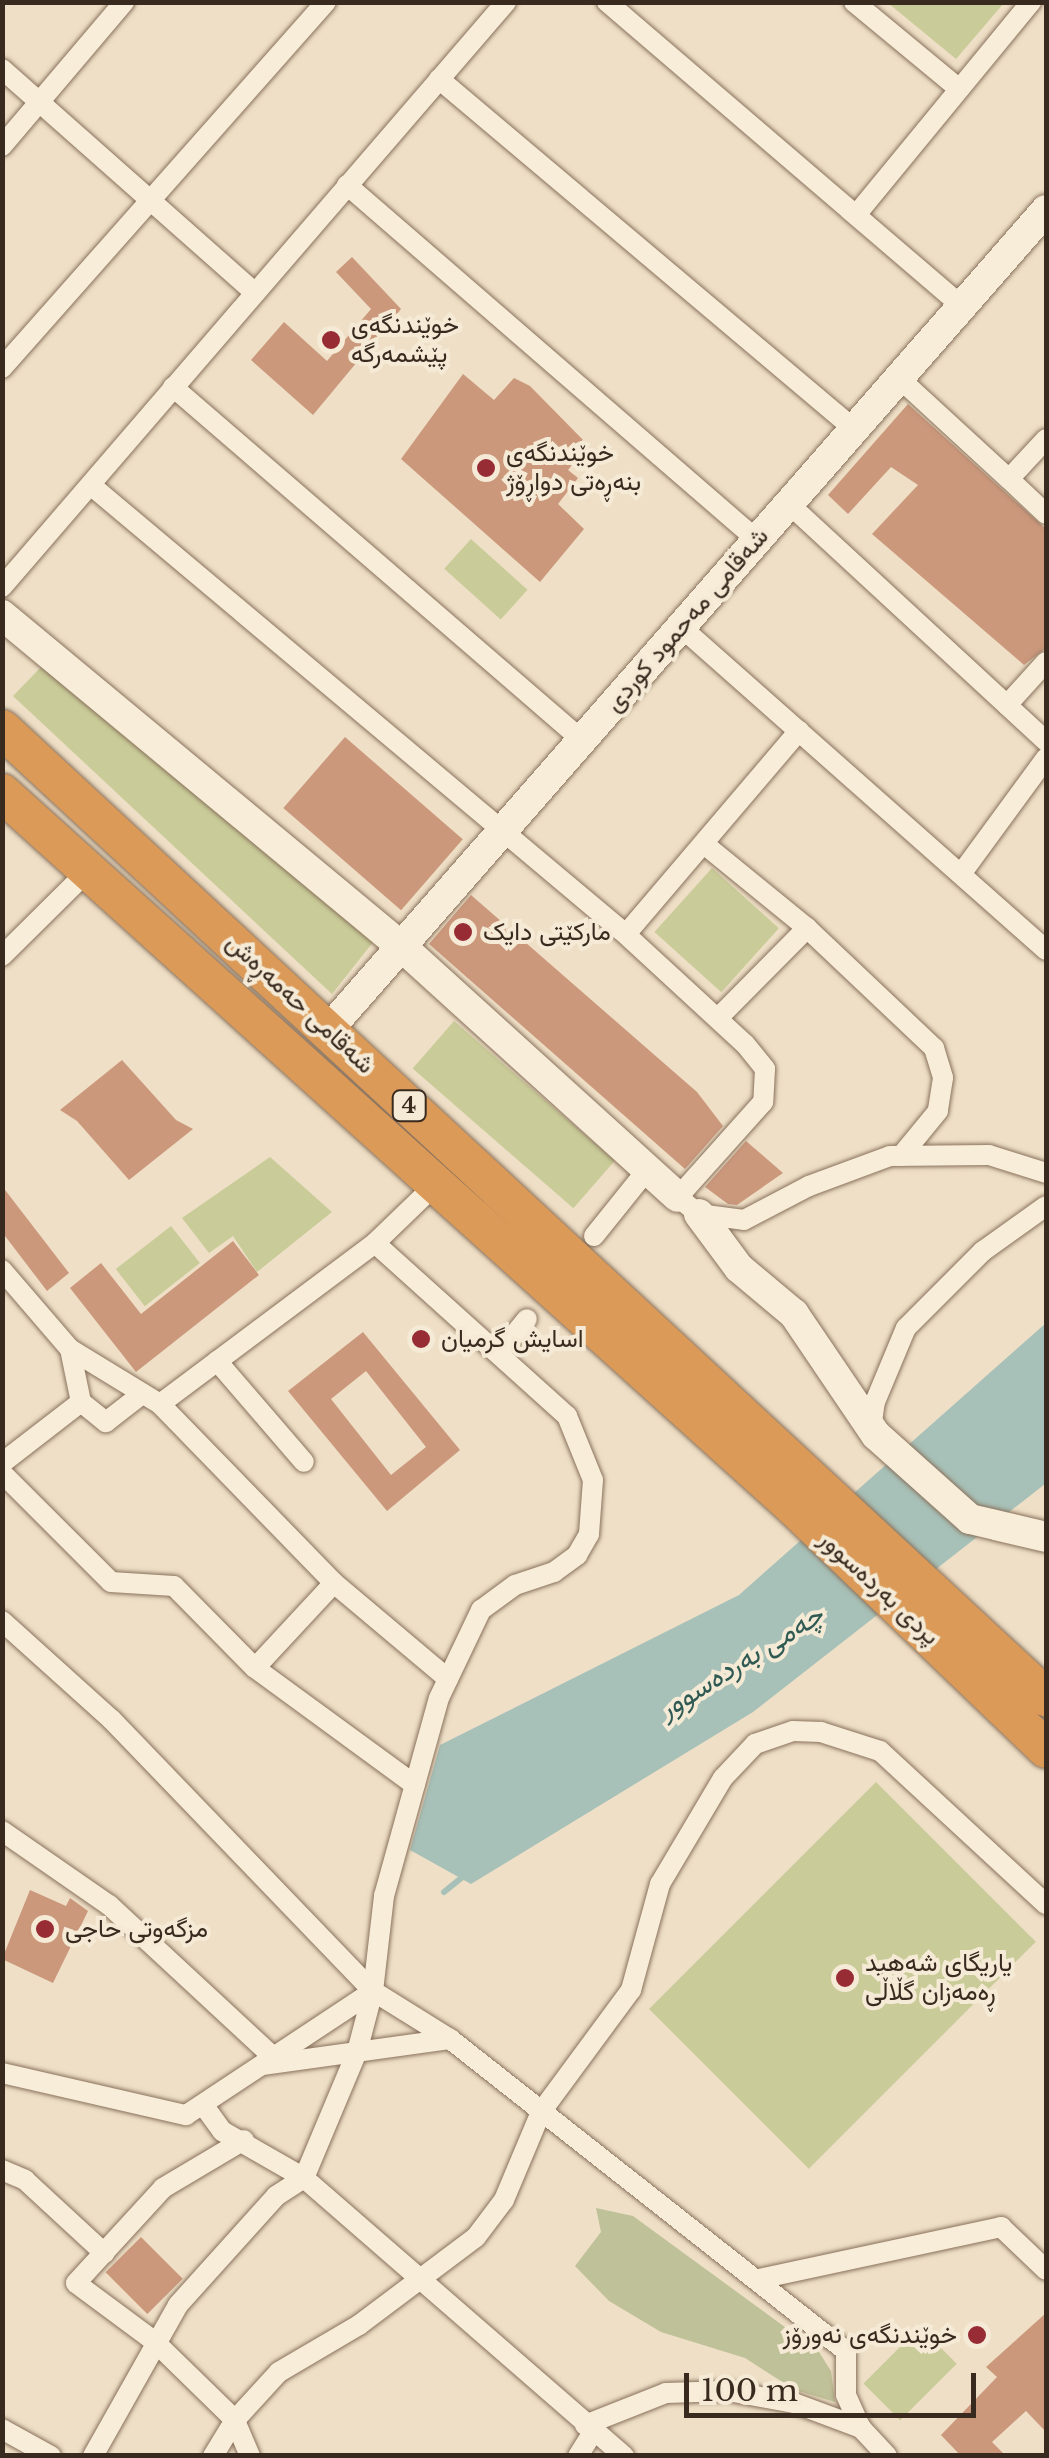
<!DOCTYPE html>
<html>
<head>
<meta charset="utf-8">
<style>
	body { margin:0 }
	#map { position:relative; width:1049px; height:2458px; overflow:hidden; background:#eedfc6; font-family:"Libre Baskerville",Vazirmatn,serif }
	div>[style] { position:absolute }
	[style*='--x'] { left:calc(var(--x)*1px); top:calc(var(--y)*1px); width:calc(var(--w)*1px); rotate:calc(var(--a)*1deg) }
	.green>* { inset:0; background:#c9cc99; transform-origin:0 0 }
	.cemetery>* { inset:0; background:#bfc198 }
	.water>* { inset:0; background:#a7c1b8 }
	.stream>* { height:6px; margin:-3px; padding:0 3px; transform-origin:3px; border-radius:3px; background:#a7c1b8 }
	.building>* { inset:0; background:#cb987c; transform-origin:0 0 }
	.roads { filter:drop-shadow(0 0 2px #89715c) drop-shadow(0 0 2px #89715c) }
	.street>* { height:20px; margin:-10px; padding:0 10px; transform-origin:10px; border-radius:10px; background:#f8edd9 }
	.secondary>* { height:30px; margin:-15px; padding:0 15px; transform-origin:15px; border-radius:15px; background:#f8edd9 }
	.highway>* { height:38px; margin:-19px; padding:0 19px; transform-origin:19px; border-radius:19px; background:#db9a58 }
	.dots>* { width:28px; height:28px; translate:-50% -50%; box-sizing:border-box; border:5px solid #f5ead5; border-radius:50% }
	span { translate:-50% -50%; white-space:nowrap; text-align:center; line-height:1.15; -webkit-text-stroke:8px #f5ead5; paint-order:stroke }
	.shield-label span { padding:2px 8px; background:#f5ead5; border:2px solid; border-radius:8px; -webkit-text-stroke-width:0 }
	.shield-label { font-size:22px; color:#392a1f; font-weight:700 }
	.poi-label { font-size:25px; color:#392a1f }
	.left { translate:0 -50%; text-align:left }
	.right { translate:-100% -50%; text-align:right }
	.street-label { font-size:25px; color:#392a1f }
	.water-label { font-size:28px; color:#2f5953; font-style:italic }
	.frame { position:absolute; inset:0; border:5px solid #392a1f; pointer-events:none }
	.scale { position:absolute; left:684px; top:2373px; width:292px; height:45px; box-sizing:border-box; border:5px solid #392a1f; border-top:0; padding-left:12px; font-size:30px; line-height:35px; white-space:nowrap; color:#392a1f; -webkit-text-stroke:8px #f5ead5; paint-order:stroke }
</style>
</head>
<body>
<div id="map">
	<div class="green">
		<div style="clip-path:polygon(888px 3px,1004px 3px,956px 59px)"></div>
		<div style="left:471px;top:539px;width:76px;height:40px;rotate:42deg"></div>
		<div style="clip-path:polygon(44px 664px,374px 941px,332px 994px,13px 696px)"></div>
		<div style="left:712px;top:868px;width:90px;height:86px;rotate:42deg"></div>
		<div style="left:454px;top:1021px;width:213px;height:63px;rotate:41deg"></div>
		<div style="clip-path:polygon(270px 1157px,332px 1212px,257px 1272px,233px 1236px,209px 1253px,182px 1218px)"></div>
		<div style="left:171px;top:1226px;width:47px;height:70px;rotate:52deg"></div>
		<div style="left:876px;top:1782px;width:226px;height:321px;rotate:45deg"></div>
		<div style="left:920px;top:2327px;width:52px;height:80px;rotate:45deg"></div>
	</div>
	<div class="cemetery">
		<div style="clip-path:polygon(596px 2208px,633px 2216px,819px 2352px,831px 2371px,835px 2402px,795px 2390px,745px 2358px,661px 2332px,609px 2301px,575px 2266px,601px 2232px)"></div>
	</div>
	<div class="water">
		<div style="clip-path:polygon(1046px 1323px,1045px 1484px,753px 1712px,471px 1884px,410px 1850px,440px 1745px,739px 1595px)"></div>
	</div>
	<div class="stream">
		<div style="--x:444;--y:1892;--w:26;--a:-39"></div>
	</div>
	<div class="building">
		<div style="clip-path:polygon(352px 257px,401px 309px,313px 415px,251px 360px,284px 322px,327px 361px,371px 309px,336px 272px)"></div>
		<div style="clip-path:polygon(463px 374px,494px 400px,514px 378px,530px 386px,588px 445px,568px 470px,578px 478px,558px 504px,584px 529px,540px 582px,401px 459px)"></div>
		<div style="clip-path:polygon(908px 404px,1046px 529px,1046px 648px,1024px 665px,872px 534px,918px 485px,891px 467px,848px 514px,828px 495px)"></div>
		<div style="left:345px;top:737px;width:156px;height:94px;rotate:41deg"></div>
		<div style="clip-path:polygon(471px 895px,697px 1092px,723px 1126px,685px 1169px,429px 944px)"></div>
		<div style="clip-path:polygon(122px 1060px,176px 1120px,193px 1129px,129px 1180px,77px 1121px,60px 1110px)"></div>
		<div style="clip-path:polygon(746px 1141px,783px 1173px,737px 1205px,728px 1204px,705px 1187px)"></div>
		<div style="clip-path:polygon(2px 1186px,69px 1273px,47px 1291px,2px 1232px)"></div>
		<div style="clip-path:polygon(233px 1241px,259px 1275px,136px 1372px,70px 1288px,101px 1263px,141px 1314px)"></div>
		<div style="clip-path:polygon(evenodd,363px 1332px,460px 1450px,387px 1511px,288px 1391px,363px 1332px,366px 1371px,426px 1447px,391px 1475px,331px 1399px,366px 1371px)"></div>
		<div style="clip-path:polygon(30px 1890px,66px 1906px,70px 1898px,88px 1911px,53px 1983px,2px 1959px)"></div>
		<div style="left:141px;top:2237px;width:59px;height:50px;rotate:45deg"></div>
		<div style="clip-path:polygon(1046px 2313px,1046px 2432px,1026px 2411px,992px 2442px,1006px 2456px,961px 2456px,941px 2435px,997px 2377px,986px 2367px)"></div>
	</div>
	<div class="roads">
		<div class="street">
			<div style="--x:607;--y:2;--w:467;--a:40.6"></div>
			<div style="--x:854;--y:2;--w:135;--a:39.6"></div>
			<div style="--x:2;--y:69;--w:338;--a:41.5"></div>
			<div style="--x:439;--y:79;--w:543;--a:40.14"></div>
			<div style="--x:2;--y:146;--w:189;--a:-49.7"></div>
			<div style="--x:347;--y:185;--w:542;--a:40.89"></div>
			<div style="--x:856;--y:215;--w:276;--a:-50.6"></div>
			<div style="--x:2;--y:368;--w:489;--a:-48.5"></div>
			<div style="--x:899;--y:378;--w:149;--a:42.6"></div>
			<div style="--x:173;--y:387;--w:540;--a:40.8"></div>
			<div style="--x:1046;--y:439;--w:54;--a:132.8"></div>
			<div style="--x:1009;--y:479;--w:51;--a:43.4"></div>
			<div style="--x:93;--y:487;--w:691;--a:40.01"></div>
			<div style="--x:622;--y:931;--w:167;--a:42.6"></div>
			<div style="--x:745;--y:1044;--w:32;--a:51"></div>
			<div style="--x:765;--y:1069;--w:33;--a:93"></div>
			<div style="--x:763;--y:1102;--w:127;--a:131.8"></div>
			<div style="--x:678;--y:1197;--w:26;--a:40"></div>
			<div style="--x:698;--y:1214;--w:46;--a:7.4"></div>
			<div style="--x:744;--y:1220;--w:73;--a:-27.6"></div>
			<div style="--x:809;--y:1186;--w:86;--a:-20.3"></div>
			<div style="--x:890;--y:1156;--w:99;--a:-0.6"></div>
			<div style="--x:989;--y:1155;--w:60;--a:17.5"></div>
			<div style="--x:789;--y:504;--w:350;--a:42.7"></div>
			<div style="--x:2;--y:587;--w:772;--a:-49.25"></div>
			<div style="--x:681;--y:627;--w:487;--a:41.5"></div>
			<div style="--x:1007;--y:705;--w:58;--a:-47.8"></div>
			<div style="--x:704;--y:844;--w:133;--a:39.2"></div>
			<div style="--x:807;--y:928;--w:175;--a:43.4"></div>
			<div style="--x:934;--y:1048;--w:31;--a:73"></div>
			<div style="--x:943;--y:1078;--w:33;--a:99"></div>
			<div style="--x:938;--y:1111;--w:58;--a:129.4"></div>
			<div style="--x:961;--y:874;--w:144;--a:-53.8"></div>
			<div style="--x:626;--y:934;--w:267;--a:-49.6"></div>
			<div style="--x:2;--y:956;--w:121;--a:-44.7"></div>
			<div style="--x:720;--y:1016;--w:124;--a:-45.3"></div>
			<div style="--x:594;--y:1236;--w:85;--a:-51.2"></div>
			<div style="--x:2;--y:1270;--w:104;--a:49.3"></div>
			<div style="--x:70;--y:1349;--w:105;--a:31.4"></div>
			<div style="--x:160;--y:1404;--w:250;--a:45.8"></div>
			<div style="--x:70;--y:1349;--w:54;--a:78.3"></div>
			<div style="--x:501;--y:1351;--w:41;--a:-50.9"></div>
			<div style="--x:217;--y:1361;--w:133;--a:49.3"></div>
			<div style="--x:160;--y:1404;--w:269;--a:-36.8"></div>
			<div style="--x:871;--y:1429;--w:27;--a:-82"></div>
			<div style="--x:875;--y:1402;--w:80;--a:-67.3"></div>
			<div style="--x:906;--y:1328;--w:109;--a:-45"></div>
			<div style="--x:983;--y:1251;--w:77;--a:-35.5"></div>
			<div style="--x:2;--y:1463;--w:100;--a:-37.7"></div>
			<div style="--x:81;--y:1402;--w:32;--a:39"></div>
			<div style="--x:106;--y:1422;--w:46;--a:-37.9"></div>
			<div style="--x:2;--y:1473;--w:154;--a:45"></div>
			<div style="--x:111;--y:1582;--w:63;--a:3.6"></div>
			<div style="--x:174;--y:1586;--w:115;--a:45.4"></div>
			<div style="--x:255;--y:1668;--w:198;--a:36.2"></div>
			<div style="--x:2;--y:1621;--w:147;--a:42"></div>
			<div style="--x:111;--y:1719;--w:378;--a:46.1"></div>
			<div style="--x:373;--y:1991;--w:91;--a:31.9"></div>
			<div style="--x:450;--y:2039;--w:504;--a:38.23"></div>
			<div style="--x:846;--y:2351;--w:44;--a:90"></div>
			<div style="--x:846;--y:2395;--w:36;--a:66"></div>
			<div style="--x:861;--y:2428;--w:38;--a:47"></div>
			<div style="--x:255;--y:1668;--w:116;--a:-47.1"></div>
			<div style="--x:334;--y:1583;--w:149;--a:40.1"></div>
			<div style="--x:2;--y:1831;--w:130;--a:34.7"></div>
			<div style="--x:109;--y:1905;--w:222;--a:42.8"></div>
			<div style="--x:263;--y:2065;--w:189;--a:-7.9"></div>
			<div style="--x:2;--y:2073;--w:189;--a:12.9"></div>
			<div style="--x:186;--y:2115;--w:224;--a:-33.5"></div>
			<div style="--x:204;--y:2106;--w:31;--a:54"></div>
			<div style="--x:222;--y:2131;--w:95;--a:29.8"></div>
			<div style="--x:304;--y:2178;--w:137;--a:-67.2"></div>
			<div style="--x:357;--y:2052;--w:63;--a:-75.3"></div>
			<div style="--x:373;--y:1991;--w:96;--a:-83.4"></div>
			<div style="--x:384;--y:1896;--w:205;--a:-74.5"></div>
			<div style="--x:439;--y:1698;--w:98;--a:-64.5"></div>
			<div style="--x:481;--y:1610;--w:42;--a:-36.3"></div>
			<div style="--x:515;--y:1585;--w:41;--a:-18.4"></div>
			<div style="--x:554;--y:1572;--w:29;--a:-36"></div>
			<div style="--x:577;--y:1555;--w:24;--a:-60"></div>
			<div style="--x:589;--y:1534;--w:54;--a:-85.8"></div>
			<div style="--x:593;--y:1480;--w:69;--a:-112.1"></div>
			<div style="--x:567;--y:1416;--w:258;--a:-138"></div>
			<div style="--x:375;--y:1243;--w:83;--a:-44"></div>
			<div style="--x:2;--y:2170;--w:25;--a:23"></div>
			<div style="--x:25;--y:2180;--w:108;--a:42.7"></div>
			<div style="--x:759;--y:2279;--w:248;--a:-12.1"></div>
			<div style="--x:1001;--y:2227;--w:62;--a:43.7"></div>
			<div style="--x:585;--y:2425;--w:87;--a:-21.6"></div>
			<div style="--x:666;--y:2393;--w:62;--a:-1.8"></div>
			<div style="--x:728;--y:2391;--w:67;--a:10.3"></div>
			<div style="--x:794;--y:2403;--w:72;--a:20.5"></div>
			<div style="--x:2;--y:2429;--w:56;--a:28.9"></div>
			<div style="--x:93;--y:2456;--w:173;--a:-60.6"></div>
			<div style="--x:178;--y:2305;--w:147;--a:-48"></div>
			<div style="--x:276;--y:2196;--w:33;--a:-33"></div>
			<div style="--x:304;--y:2178;--w:424;--a:41"></div>
			<div style="--x:213;--y:2456;--w:42;--a:-58.6"></div>
			<div style="--x:235;--y:2420;--w:113;--a:-135.7"></div>
			<div style="--x:154;--y:2341;--w:97;--a:-143.4"></div>
			<div style="--x:76;--y:2283;--w:129;--a:-47.5"></div>
			<div style="--x:163;--y:2188;--w:94;--a:-30.7"></div>
			<div style="--x:250;--y:2456;--w:39;--a:-113"></div>
			<div style="--x:235;--y:2420;--w:65;--a:-47.5"></div>
			<div style="--x:279;--y:2372;--w:93;--a:-30.4"></div>
			<div style="--x:359;--y:2325;--w:146;--a:-36.9"></div>
			<div style="--x:476;--y:2237;--w:46;--a:-52.9"></div>
			<div style="--x:504;--y:2200;--w:95;--a:-67.2"></div>
			<div style="--x:541;--y:2112;--w:152;--a:-53.6"></div>
			<div style="--x:631;--y:1990;--w:110;--a:-74.7"></div>
			<div style="--x:660;--y:1884;--w:123;--a:-59.3"></div>
			<div style="--x:723;--y:1778;--w:47;--a:-46.7"></div>
			<div style="--x:755;--y:1744;--w:40;--a:-18.9"></div>
			<div style="--x:793;--y:1731;--w:28;--a:2"></div>
			<div style="--x:821;--y:1732;--w:62;--a:17.9"></div>
			<div style="--x:880;--y:1751;--w:226;--a:42.7"></div>
			<div style="--x:578;--y:2456;--w:28;--a:-58"></div>
		</div>
		<div class="secondary">
			<div style="--x:2;--y:615;--w:520;--a:39.69"></div>
			<div style="--x:402;--y:947;--w:372;--a:42.2"></div>
			<div style="--x:328;--y:1030;--w:1090;--a:-48.79"></div>
			<div style="--x:699;--y:1214;--w:67;--a:53.5"></div>
			<div style="--x:739;--y:1268;--w:72;--a:39.9"></div>
			<div style="--x:794;--y:1314;--w:146;--a:55.9"></div>
			<div style="--x:876;--y:1435;--w:126;--a:41.8"></div>
			<div style="--x:970;--y:1519;--w:78;--a:13.3"></div>
		</div>
		<div class="highway">
			<div style="--x:2;--y:729;--w:1424;--a:42.84"></div>
			<div style="--x:2;--y:793;--w:1068;--a:42.04"></div>
			<div style="--x:795;--y:1508;--w:348;--a:43.8"></div>
		</div>
	</div>
	<div class="dots">
		<div style="left:331px;top:340px;background:#972c34"></div>
		<div style="left:486px;top:468px;background:#972c34"></div>
		<div style="left:463px;top:932px;background:#972c34"></div>
		<div style="left:421px;top:1339px;background:#972c34"></div>
		<div style="left:45px;top:1929px;background:#972c34"></div>
		<div style="left:845px;top:1978px;background:#972c34"></div>
		<div style="left:977px;top:2335px;background:#972c34"></div>
	</div>
	<div class="shield-label">
		<span style="left:409px;top:1106px">4</span>
	</div>
	<div class="poi-label">
		<span class="left" style="left:351px;top:340px">خوێندنگەی<br>پێشمەرگە</span>
		<span class="left" style="left:506px;top:468px">خوێندنگەی<br>بنەڕەتی دواڕۆژ</span>
		<span class="left" style="left:483px;top:932px">مارکێتی دایک</span>
		<span class="left" style="left:441px;top:1339px">اسايش گرميان</span>
		<span class="left" style="left:65px;top:1929px">مزگەوتی حاجی</span>
		<span class="left" style="left:865px;top:1978px">یاریگای شەهید<br>ڕەمەزان گڵاڵی</span>
		<span class="right" style="left:957px;top:2335px">خوێندنگەی نەورۆز</span>
	</div>
	<div class="street-label">
		<span style="left:687px;top:620px;rotate:-49deg">شەقامی مەحمود کوردی</span>
		<span style="left:300px;top:1004px;rotate:43deg">شەقامی حەمەڕەش</span>
		<span style="left:879px;top:1588px;rotate:43deg">پردی بەردەسوور</span>
	</div>
	<div class="water-label">
		<span style="left:741px;top:1662px;rotate:-32deg">چەمی بەردەسوور</span>
	</div>
	<div class="frame"></div>
	<div class="scale">100 m</div>
</div>
</body>
</html>
